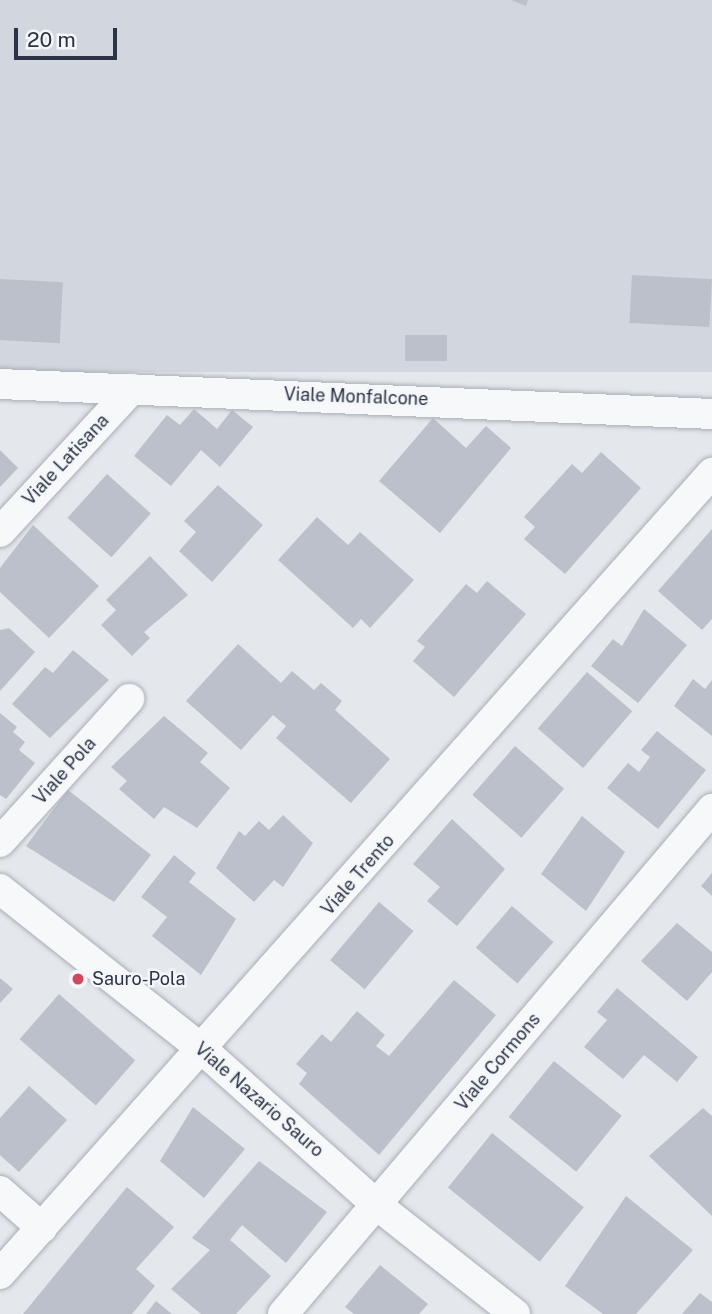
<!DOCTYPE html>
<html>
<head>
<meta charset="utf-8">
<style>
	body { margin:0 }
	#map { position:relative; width:712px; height:1314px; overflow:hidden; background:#e4e7ec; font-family:"Public Sans",sans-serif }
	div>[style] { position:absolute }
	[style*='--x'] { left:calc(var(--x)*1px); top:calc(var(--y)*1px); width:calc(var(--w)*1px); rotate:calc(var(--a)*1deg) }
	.built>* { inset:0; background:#d2d6de; transform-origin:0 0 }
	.building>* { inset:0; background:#bbc0ca; transform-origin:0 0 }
	.roads { filter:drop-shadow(0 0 2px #a9aeb7) drop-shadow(0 0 2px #a9aeb7) }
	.minor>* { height:30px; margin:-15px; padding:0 15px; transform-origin:15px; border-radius:15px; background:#f7f8fa }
	.dots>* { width:19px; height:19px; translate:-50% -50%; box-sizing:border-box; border:4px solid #f4f6f9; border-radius:50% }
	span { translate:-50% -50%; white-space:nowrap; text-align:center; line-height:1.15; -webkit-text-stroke:5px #f4f6f9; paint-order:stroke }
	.street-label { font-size:18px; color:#2b3445 }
	.poi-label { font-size:18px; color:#2b3445 }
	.left { translate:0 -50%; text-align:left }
	.scale { position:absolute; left:14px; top:28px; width:103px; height:32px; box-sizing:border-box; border:4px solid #2b3445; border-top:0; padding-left:9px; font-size:21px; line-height:24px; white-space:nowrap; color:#2b3445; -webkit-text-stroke:5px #f4f6f9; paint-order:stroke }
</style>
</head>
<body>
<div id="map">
	<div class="built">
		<div style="left:0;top:0;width:712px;height:372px"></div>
	</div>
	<div class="building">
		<div style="clip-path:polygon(511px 0,528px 0,526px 6px)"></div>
		<div style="left:632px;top:275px;width:80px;height:48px;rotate:3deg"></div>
		<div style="left:0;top:279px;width:63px;height:61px;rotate:3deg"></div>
		<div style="left:405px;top:335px;width:42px;height:26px"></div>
		<div style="clip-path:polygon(194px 409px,217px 429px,232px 410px,253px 427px,220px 467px,201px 450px,171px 486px,134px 456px,167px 415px,180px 425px)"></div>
		<div style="clip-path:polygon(433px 418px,466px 448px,486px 426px,511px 448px,440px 533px,379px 481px)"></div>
		<div style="clip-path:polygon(0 450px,18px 468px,0 487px)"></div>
		<div style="clip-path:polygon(601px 452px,641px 488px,565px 574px,524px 539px,535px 527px,524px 517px,572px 464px,582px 473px)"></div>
		<div style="left:107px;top:474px;width:59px;height:59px;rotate:42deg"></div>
		<div style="clip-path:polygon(218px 485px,263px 525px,212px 582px,179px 551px,196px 532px,184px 521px)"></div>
		<div style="clip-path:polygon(317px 517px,348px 545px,360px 532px,414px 580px,370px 628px,361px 619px,353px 628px,278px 560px)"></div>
		<div style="clip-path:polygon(33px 525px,99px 586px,49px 638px,0 592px,0 568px)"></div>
		<div style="clip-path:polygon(712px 529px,712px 619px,702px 630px,658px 591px)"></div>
		<div style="clip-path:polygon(150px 556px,188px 595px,144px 632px,150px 638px,132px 656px,101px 625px,116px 610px,106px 600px)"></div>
		<div style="clip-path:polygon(487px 581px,526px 614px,454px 697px,413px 661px,425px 647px,417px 641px,466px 584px,477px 593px)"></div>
		<div style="clip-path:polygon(644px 609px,687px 645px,638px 703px,591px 666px,613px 639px,622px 646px)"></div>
		<div style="clip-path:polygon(9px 628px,35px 652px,0 691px,0 630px)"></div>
		<div style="clip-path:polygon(238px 644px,281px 683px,292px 671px,314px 690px,321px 683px,342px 701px,335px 710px,390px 759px,351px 803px,276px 738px,286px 726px,273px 715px,241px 750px,186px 701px)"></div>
		<div style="clip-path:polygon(73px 650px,109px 680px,50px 738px,12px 704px,45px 667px,53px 673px)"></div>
		<div style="left:587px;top:672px;width:60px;height:75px;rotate:41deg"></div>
		<div style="clip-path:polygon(693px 679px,705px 689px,712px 680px,712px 736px,674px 706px)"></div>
		<div style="clip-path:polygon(0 713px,17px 727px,13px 732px,25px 742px,19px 750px,35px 763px,6px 799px,0 795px)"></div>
		<div style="clip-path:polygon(164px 716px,208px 753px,200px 762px,230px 788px,197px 828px,164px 807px,154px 819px,119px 789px,127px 781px,111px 767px)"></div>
		<div style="clip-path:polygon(657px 731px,706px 770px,658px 829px,607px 788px,628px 763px,639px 772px,650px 757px,641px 750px)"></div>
		<div style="left:515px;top:746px;width:65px;height:65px;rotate:41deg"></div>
		<div style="clip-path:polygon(68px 790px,151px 855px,114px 902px,26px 846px)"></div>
		<div style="clip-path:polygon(283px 815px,313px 843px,283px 887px,274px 880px,254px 902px,216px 868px,239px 831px,245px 836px,259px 821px,269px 830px)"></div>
		<div style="clip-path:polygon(582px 816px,625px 852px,586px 911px,541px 874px)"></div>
		<div style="clip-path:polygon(452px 819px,505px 869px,457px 926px,427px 901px,440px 887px,413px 864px)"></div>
		<div style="clip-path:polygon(174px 855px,196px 873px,189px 882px,236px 919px,201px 975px,152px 936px,167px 917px,141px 897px)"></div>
		<div style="clip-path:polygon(712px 873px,712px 896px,701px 886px)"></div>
		<div style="left:379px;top:902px;width:45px;height:76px;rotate:40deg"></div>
		<div style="left:512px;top:906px;width:55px;height:55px;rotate:41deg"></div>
		<div style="clip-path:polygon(677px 923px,712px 952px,712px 972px,687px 1001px,641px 961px)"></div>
		<div style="clip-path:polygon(0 978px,13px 989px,0 1003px)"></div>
		<div style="clip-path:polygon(454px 980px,496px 1015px,379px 1155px,299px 1084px,307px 1073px,296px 1064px,322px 1034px,331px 1042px,357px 1011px,385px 1035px,376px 1046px,389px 1056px)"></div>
		<div style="clip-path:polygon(617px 988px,698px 1057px,677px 1082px,644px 1055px,623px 1079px,584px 1047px,607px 1020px,597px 1012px)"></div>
		<div style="left:59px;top:994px;width:101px;height:60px;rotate:41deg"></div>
		<div style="left:554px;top:1061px;width:87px;height:72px;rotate:39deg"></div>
		<div style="clip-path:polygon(29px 1086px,67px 1120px,19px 1172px,0 1155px,0 1118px)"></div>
		<div style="clip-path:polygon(193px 1107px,245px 1149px,204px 1198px,160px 1161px)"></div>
		<div style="clip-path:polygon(703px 1108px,712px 1116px,712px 1216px,649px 1156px)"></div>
		<div style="left:492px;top:1133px;width:118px;height:70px;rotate:39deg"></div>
		<div style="clip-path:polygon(259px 1161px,327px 1212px,286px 1263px,242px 1225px,230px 1240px,271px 1276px,236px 1314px,201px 1314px,171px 1289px,210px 1250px,192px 1238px)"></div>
		<div style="clip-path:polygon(127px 1187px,174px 1227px,136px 1269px,155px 1286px,132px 1314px,23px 1314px)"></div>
		<div style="clip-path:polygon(626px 1196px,693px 1250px,636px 1314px,603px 1314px,565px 1286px)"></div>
		<div style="clip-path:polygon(380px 1265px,428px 1304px,419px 1314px,354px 1314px,345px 1307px)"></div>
		<div style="clip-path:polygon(700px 1293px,712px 1302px,712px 1314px,682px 1314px)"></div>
		<div style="clip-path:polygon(156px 1301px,172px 1314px,146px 1314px)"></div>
	</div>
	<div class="roads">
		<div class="minor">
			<div style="--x:0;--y:384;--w:713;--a:2.41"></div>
			<div style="--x:0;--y:532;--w:195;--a:-47.3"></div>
			<div style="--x:0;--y:842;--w:193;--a:-47.9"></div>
			<div style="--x:0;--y:889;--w:259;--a:38.4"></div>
			<div style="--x:203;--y:1050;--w:233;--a:41.7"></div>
			<div style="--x:377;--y:1205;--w:176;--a:38.3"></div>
			<div style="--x:0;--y:1191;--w:56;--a:41.4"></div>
			<div style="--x:0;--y:1274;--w:1072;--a:-48.37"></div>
			<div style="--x:283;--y:1314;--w:663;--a:-49.65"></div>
		</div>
	</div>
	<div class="dots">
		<div style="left:78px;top:979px;background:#d1495b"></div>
	</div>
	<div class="street-label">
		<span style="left:356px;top:397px;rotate:2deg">Viale Monfalcone</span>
		<span style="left:66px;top:460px;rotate:-47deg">Viale Latisana</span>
		<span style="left:65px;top:771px;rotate:-48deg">Viale Pola</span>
		<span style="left:358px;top:875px;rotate:-49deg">Viale Trento</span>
		<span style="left:498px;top:1062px;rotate:-50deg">Viale Cormons</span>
		<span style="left:259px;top:1100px;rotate:41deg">Viale Nazario Sauro</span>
	</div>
	<div class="poi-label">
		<span class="left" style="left:92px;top:979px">Sauro-Pola</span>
	</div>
	<div class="scale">20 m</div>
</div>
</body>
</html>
